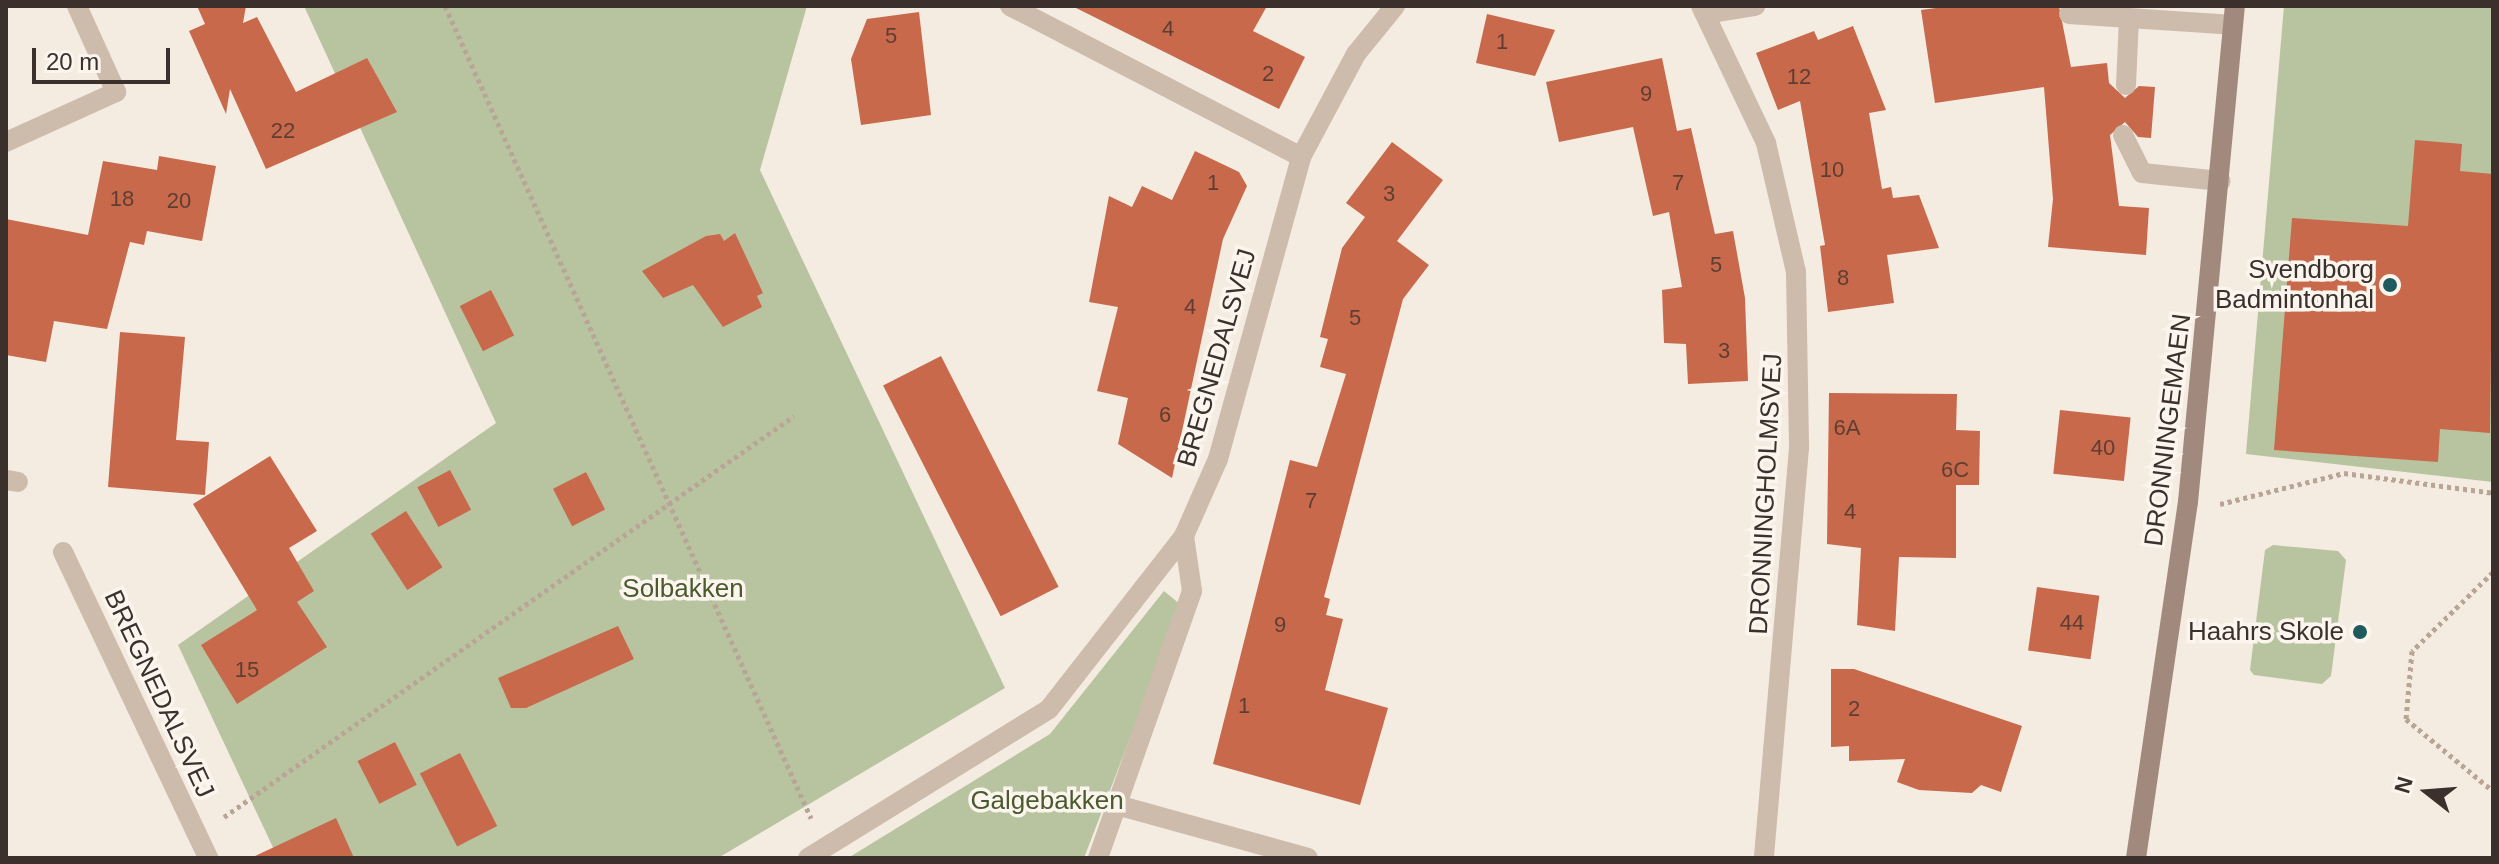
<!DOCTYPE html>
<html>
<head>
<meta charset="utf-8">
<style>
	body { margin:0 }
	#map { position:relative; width:2499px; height:864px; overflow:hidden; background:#f4ebe1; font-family:Arial,sans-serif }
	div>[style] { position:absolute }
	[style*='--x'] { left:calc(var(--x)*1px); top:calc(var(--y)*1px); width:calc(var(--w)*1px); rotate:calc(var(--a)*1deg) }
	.green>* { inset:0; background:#b8c4a0 }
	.building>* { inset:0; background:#c8694b; transform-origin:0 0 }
	.path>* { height:5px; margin-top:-2.5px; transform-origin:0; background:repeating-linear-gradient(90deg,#b9a596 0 4px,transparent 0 8px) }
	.lane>* { height:20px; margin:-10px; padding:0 10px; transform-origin:10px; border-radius:10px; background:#cdbbac }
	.street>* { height:20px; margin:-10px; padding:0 10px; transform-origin:10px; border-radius:10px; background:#cdbbac }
	.secondary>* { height:20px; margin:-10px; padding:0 10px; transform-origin:10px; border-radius:10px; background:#a18a7d }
	.dots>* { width:22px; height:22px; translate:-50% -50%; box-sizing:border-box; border:4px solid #fbf5ee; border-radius:50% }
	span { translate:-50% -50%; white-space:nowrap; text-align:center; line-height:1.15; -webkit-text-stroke:7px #fbf5ee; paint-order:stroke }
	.number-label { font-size:22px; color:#5e3e33 }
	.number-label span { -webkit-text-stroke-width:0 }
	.poi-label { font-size:26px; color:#3b302b }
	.right { translate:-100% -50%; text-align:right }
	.street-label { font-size:26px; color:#3b302b }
	.park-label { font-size:26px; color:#4a5a2e }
	.frame { position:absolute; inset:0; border:8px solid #3b302b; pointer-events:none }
	.north { position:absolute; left:2387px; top:752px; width:80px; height:80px; -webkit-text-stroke:6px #fbf5ee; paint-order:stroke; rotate:287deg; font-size:22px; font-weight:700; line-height:32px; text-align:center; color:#3b302b }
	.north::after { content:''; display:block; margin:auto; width:28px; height:36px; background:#3b302b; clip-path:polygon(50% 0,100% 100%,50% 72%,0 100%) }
	.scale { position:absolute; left:32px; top:48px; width:138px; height:36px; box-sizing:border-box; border:4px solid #3b302b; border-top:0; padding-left:10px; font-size:24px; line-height:28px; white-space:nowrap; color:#3b302b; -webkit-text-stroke:6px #fbf5ee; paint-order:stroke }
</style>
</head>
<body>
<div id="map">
	<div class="green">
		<div style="clip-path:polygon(304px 6px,807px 6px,760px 170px,1005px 688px,718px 858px,278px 858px,178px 645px,496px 423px)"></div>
		<div style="clip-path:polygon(2284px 6px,2493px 6px,2493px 482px,2246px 454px)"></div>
		<div style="clip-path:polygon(2273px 545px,2338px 551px,2346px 560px,2331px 676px,2322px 684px,2254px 675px,2250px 670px,2265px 550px)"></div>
		<div style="clip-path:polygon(1164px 591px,1181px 605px,1084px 858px,848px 858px,1050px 734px)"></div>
	</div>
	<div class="building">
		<div style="clip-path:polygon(197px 6px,246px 6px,243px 23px,257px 17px,296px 92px,367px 58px,397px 112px,266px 169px,230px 89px,226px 114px,189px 31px,205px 24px)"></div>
		<div style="clip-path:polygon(1072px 6px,1267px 6px,1253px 31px,1305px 57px,1279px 109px)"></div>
		<div style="clip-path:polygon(1951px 6px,2059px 6px,2071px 67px,2107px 63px,2109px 83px,2125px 98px,2139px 86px,2155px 87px,2151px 138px,2138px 137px,2125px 122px,2110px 135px,2119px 206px,2149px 208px,2146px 255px,2048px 247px,2053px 199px,2044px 87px,1935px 103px,1921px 10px)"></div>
		<div style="clip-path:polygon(919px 12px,931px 115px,861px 125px,851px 59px,867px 19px)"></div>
		<div style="clip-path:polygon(1487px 14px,1555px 30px,1535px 76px,1476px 63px)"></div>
		<div style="clip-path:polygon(1853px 26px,1886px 110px,1869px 113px,1882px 189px,1891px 187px,1893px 198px,1919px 195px,1939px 248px,1887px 255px,1894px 303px,1828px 312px,1820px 246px,1825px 245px,1800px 101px,1778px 110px,1756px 53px,1814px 31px,1818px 40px)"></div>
		<div style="clip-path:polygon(1662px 58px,1677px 131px,1691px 128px,1715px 234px,1733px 231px,1745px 298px,1748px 381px,1688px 384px,1686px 344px,1664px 343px,1662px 290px,1682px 287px,1669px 212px,1653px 216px,1633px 127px,1559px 142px,1546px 82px)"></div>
		<div style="clip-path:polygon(2415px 140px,2462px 144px,2460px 171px,2493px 174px,2490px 433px,2440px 429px,2438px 462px,2274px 450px,2292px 218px,2408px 226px)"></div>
		<div style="clip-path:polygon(1392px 142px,1443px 180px,1397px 241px,1429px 265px,1403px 299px,1324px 597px,1330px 599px,1326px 615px,1343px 619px,1325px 690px,1388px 708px,1360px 805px,1213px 764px,1290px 460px,1317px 467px,1346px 374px,1320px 367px,1328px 339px,1320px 337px,1342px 248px,1365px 217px,1346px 203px)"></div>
		<div style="clip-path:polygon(1195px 151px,1239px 172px,1247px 186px,1223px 239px,1172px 478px,1118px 444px,1128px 398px,1097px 391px,1118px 307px,1089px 302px,1109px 196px,1132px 207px,1142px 186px,1172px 200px)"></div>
		<div style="clip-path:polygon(159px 156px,216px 166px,202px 241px,147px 231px,144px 245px,130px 242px,107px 329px,54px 321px,46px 362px,6px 355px,6px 219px,88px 235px,103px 161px,157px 170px)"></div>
		<div style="clip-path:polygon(735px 233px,763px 293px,757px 296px,762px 307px,723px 327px,693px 285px,663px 298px,642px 271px,706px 236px,720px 234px,724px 241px)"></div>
		<div style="left:491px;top:290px;width:51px;height:35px;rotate:63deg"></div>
		<div style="clip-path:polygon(120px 332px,185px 337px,176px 440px,209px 442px,205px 495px,108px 487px)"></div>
		<div style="left:941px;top:356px;width:259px;height:65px;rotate:63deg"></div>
		<div style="clip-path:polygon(1829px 393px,1957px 394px,1956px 430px,1980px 431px,1979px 485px,1956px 485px,1956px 558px,1899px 557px,1895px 631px,1857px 625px,1861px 548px,1827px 544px)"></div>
		<div style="left:2060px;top:410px;width:71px;height:64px;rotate:6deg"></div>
		<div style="clip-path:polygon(270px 456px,317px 531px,289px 548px,314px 591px,297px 602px,327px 647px,237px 704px,201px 645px,257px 610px,193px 504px)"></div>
		<div style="left:450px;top:470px;width:45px;height:37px;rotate:62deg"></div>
		<div style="left:586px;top:472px;width:42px;height:37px;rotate:63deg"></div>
		<div style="left:406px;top:511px;width:67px;height:42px;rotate:57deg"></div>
		<div style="left:2037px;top:587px;width:63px;height:64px;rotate:8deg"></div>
		<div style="clip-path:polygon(618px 626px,634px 659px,526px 708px,511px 708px,498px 678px)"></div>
		<div style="clip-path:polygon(1831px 669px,1854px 669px,2022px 726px,2001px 792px,1981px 785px,1972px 793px,1919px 790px,1897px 782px,1905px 759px,1849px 761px,1849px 746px,1831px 747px)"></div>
		<div style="left:395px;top:742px;width:48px;height:42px;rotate:63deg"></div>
		<div style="left:460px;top:753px;width:82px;height:45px;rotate:63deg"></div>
		<div style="clip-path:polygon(336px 818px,354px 858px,251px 858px)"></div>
	</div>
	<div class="path">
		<div style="--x:445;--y:6;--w:891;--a:65.74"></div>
		<div style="--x:2220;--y:504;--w:128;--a:-14"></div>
		<div style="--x:2344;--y:473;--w:150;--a:7.6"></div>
		<div style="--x:2493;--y:572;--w:113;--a:135.7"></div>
		<div style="--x:2412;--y:651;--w:68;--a:95"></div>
		<div style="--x:2406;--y:719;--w:113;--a:39.6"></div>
		<div style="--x:224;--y:817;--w:697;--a:-35.13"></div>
	</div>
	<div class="lane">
		<div style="--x:2069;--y:14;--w:164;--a:3.8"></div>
		<div style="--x:2126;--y:85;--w:67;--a:-87.4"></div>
		<div style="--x:2123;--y:135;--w:42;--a:63.4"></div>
		<div style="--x:2142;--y:173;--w:79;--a:5.8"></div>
		<div style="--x:1117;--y:805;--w:198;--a:15.5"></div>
	</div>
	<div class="street">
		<div style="--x:1010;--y:6;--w:328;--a:27.4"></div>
		<div style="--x:1701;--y:6;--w:152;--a:64.6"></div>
		<div style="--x:1766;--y:143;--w:132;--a:76.9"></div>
		<div style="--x:1796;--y:272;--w:176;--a:89"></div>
		<div style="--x:1799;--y:448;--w:411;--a:94.9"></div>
		<div style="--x:1706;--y:14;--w:50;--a:-9.3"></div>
		<div style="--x:6;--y:142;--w:121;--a:-24.4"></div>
		<div style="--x:116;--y:92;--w:94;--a:-114.4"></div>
		<div style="--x:6;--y:480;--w:12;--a:9"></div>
		<div style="--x:63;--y:552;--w:339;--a:64.6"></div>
		<div style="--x:808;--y:858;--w:283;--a:-31.7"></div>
		<div style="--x:1049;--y:709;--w:219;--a:-52"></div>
		<div style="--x:1184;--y:536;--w:84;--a:-66.2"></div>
		<div style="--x:1218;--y:459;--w:313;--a:-74.6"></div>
		<div style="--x:1301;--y:157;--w:117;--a:-61.9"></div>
		<div style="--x:1356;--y:54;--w:62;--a:-50.9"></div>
		<div style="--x:1098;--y:858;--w:283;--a:-70.6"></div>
		<div style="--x:1192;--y:591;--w:56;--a:-98.3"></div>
	</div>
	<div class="secondary">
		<div style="--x:2136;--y:858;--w:360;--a:-81.7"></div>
		<div style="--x:2188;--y:502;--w:498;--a:-84.6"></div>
	</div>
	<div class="dots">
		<div style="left:2390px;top:285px;background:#1f5a5e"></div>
		<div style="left:2360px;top:632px;background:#1f5a5e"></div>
	</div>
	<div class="number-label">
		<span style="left:1168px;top:29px">4</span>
		<span style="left:891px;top:36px">5</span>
		<span style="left:1502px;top:42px">1</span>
		<span style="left:1268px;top:74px">2</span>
		<span style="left:1799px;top:77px">12</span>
		<span style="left:1646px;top:94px">9</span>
		<span style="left:283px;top:131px">22</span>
		<span style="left:1832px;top:170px">10</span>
		<span style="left:1213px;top:183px">1</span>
		<span style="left:1678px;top:183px">7</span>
		<span style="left:1389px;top:194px">3</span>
		<span style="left:122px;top:199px">18</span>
		<span style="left:179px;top:201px">20</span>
		<span style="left:1716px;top:265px">5</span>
		<span style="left:1843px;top:278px">8</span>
		<span style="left:1190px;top:307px">4</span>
		<span style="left:1355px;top:318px">5</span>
		<span style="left:1724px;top:351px">3</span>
		<span style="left:1165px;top:415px">6</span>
		<span style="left:1847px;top:428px">6A</span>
		<span style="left:2103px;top:448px">40</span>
		<span style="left:1955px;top:470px">6C</span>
		<span style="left:1311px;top:501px">7</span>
		<span style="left:1850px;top:512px">4</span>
		<span style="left:2072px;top:623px">44</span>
		<span style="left:1280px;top:625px">9</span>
		<span style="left:247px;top:670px">15</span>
		<span style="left:1244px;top:706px">1</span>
		<span style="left:1854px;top:709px">2</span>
	</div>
	<div class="poi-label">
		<span class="right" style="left:2374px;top:285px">Svendborg<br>Badmintonhal</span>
		<span class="right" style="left:2344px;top:632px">Haahrs Skole</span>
	</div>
	<div class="street-label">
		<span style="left:1217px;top:358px;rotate:-74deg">BREGNEDALSVEJ</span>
		<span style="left:2168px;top:430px;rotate:-83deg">DRONNINGEMAEN</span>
		<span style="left:1766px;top:494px;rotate:-87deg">DRONNINGHOLMSVEJ</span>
		<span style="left:159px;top:694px;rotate:65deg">BREGNEDALSVEJ</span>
	</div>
	<div class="park-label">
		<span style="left:683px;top:589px">Solbakken</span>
		<span style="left:1047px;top:801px">Galgebakken</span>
	</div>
	<div class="frame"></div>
	<div class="north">N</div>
	<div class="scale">20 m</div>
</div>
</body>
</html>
